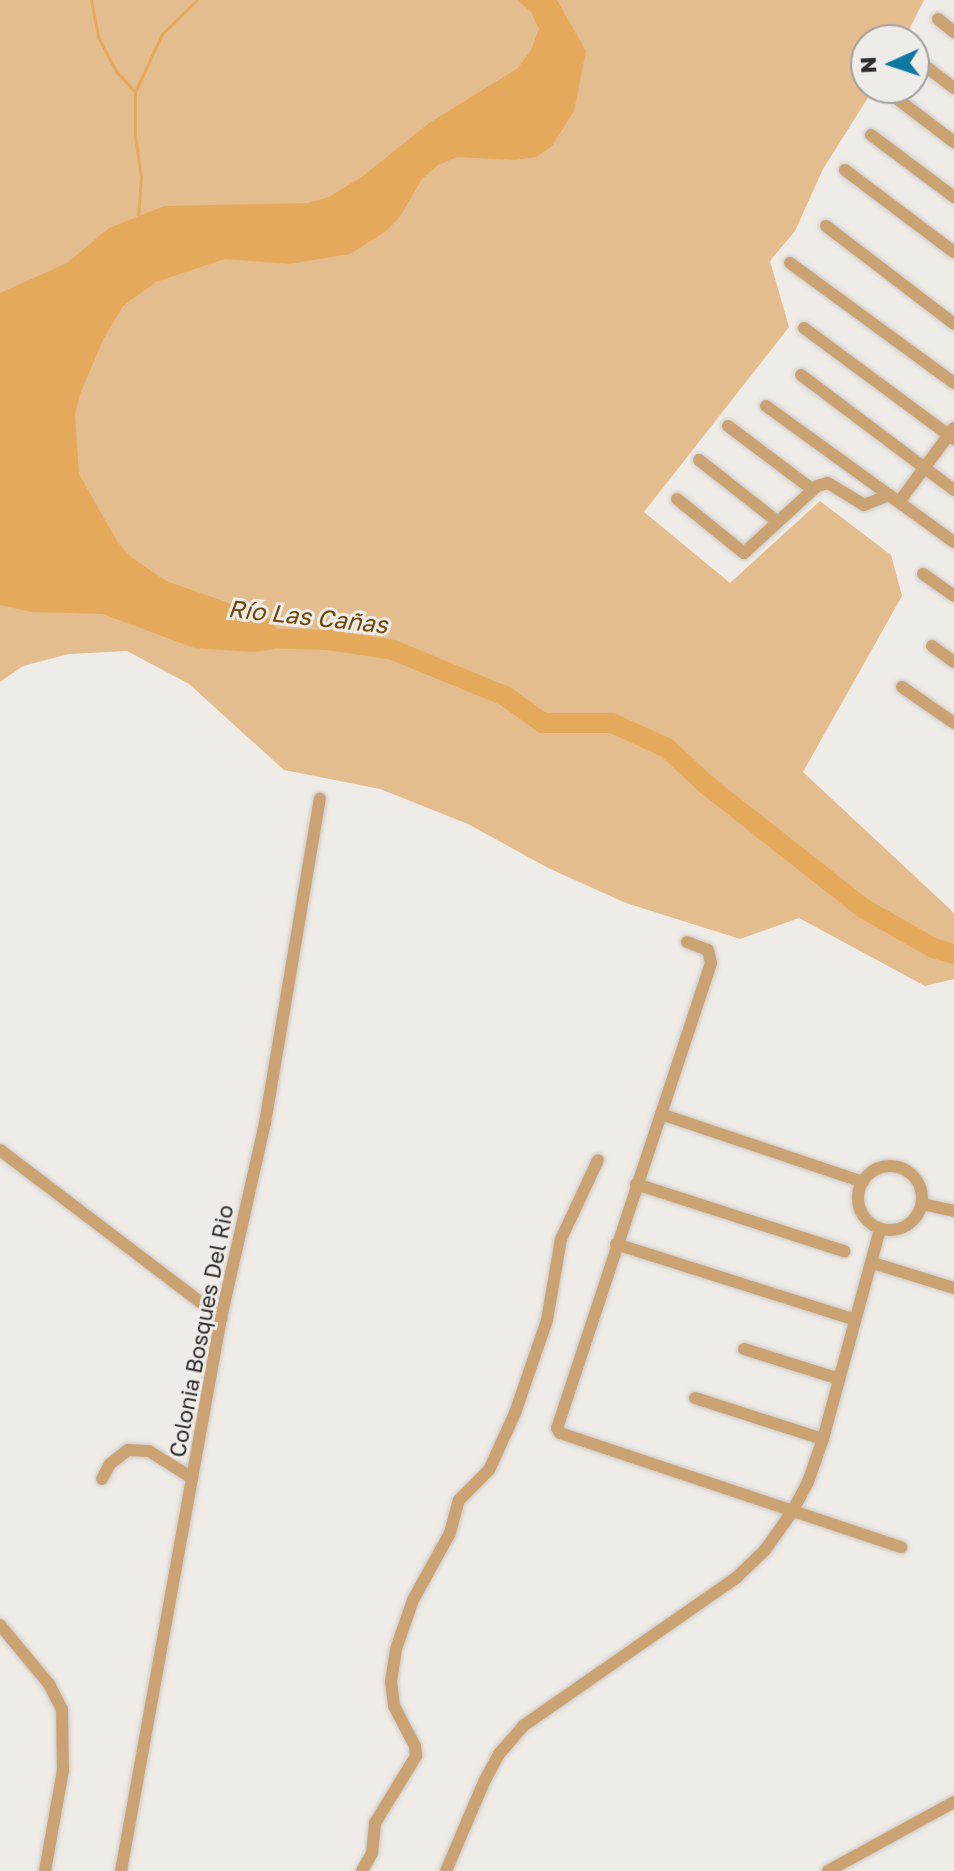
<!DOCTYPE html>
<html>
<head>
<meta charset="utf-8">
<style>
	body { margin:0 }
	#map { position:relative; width:954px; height:1871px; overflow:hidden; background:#efece8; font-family:"Golos Text",sans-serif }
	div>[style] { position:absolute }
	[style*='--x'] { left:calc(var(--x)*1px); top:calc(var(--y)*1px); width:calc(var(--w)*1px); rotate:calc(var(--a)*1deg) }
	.green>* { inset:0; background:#e4bd8e }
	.water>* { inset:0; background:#e5a95c }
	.stream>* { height:3px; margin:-1.5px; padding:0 1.5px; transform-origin:1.5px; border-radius:1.5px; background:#e5a95c }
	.river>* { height:20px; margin:-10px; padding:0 10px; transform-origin:10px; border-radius:10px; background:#e5a95c }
	.roads { filter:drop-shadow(0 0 2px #cccac6) drop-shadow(0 0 2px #cccac6) }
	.minor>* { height:12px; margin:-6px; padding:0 6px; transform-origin:6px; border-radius:6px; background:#cba373 }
	.minor>.ring { margin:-6px; padding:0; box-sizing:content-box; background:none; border:12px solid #cba373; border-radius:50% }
	span { translate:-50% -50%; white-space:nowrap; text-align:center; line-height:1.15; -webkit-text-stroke:6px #efece8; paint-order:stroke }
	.street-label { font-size:22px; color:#2f2d2c }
	.water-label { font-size:24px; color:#6e4708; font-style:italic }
	.north { position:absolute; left:850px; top:24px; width:80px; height:80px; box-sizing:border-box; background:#efece8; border:2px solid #a2a09d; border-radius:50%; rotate:267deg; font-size:22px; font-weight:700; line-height:32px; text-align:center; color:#2f2d2c }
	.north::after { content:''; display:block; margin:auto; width:28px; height:36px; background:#0d79a3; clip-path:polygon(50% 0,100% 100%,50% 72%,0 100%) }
</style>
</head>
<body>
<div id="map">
	<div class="green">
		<div style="clip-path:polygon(0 0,924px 0,904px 40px,866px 40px,866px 88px,874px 88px,823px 169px,795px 231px,770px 261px,789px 327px,644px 512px,730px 583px,820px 501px,891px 555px,902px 596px,803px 772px,951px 910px,954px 914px,954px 979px,925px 986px,799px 918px,740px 939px,626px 903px,548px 868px,468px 824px,380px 789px,284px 770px,189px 684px,127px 651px,69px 654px,23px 666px,0 682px)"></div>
	</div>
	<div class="water">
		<div style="clip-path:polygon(517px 0,557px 0,586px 51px,574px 111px,552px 146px,536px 157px,515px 160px,457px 157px,438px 165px,422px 179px,399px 218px,385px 232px,350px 254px,290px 264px,225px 259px,156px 282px,123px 306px,103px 340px,80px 394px,75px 414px,79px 474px,118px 543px,132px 558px,166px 581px,266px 616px,279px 631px,274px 649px,254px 652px,194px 648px,103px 614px,32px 612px,0 605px,0 293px,67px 263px,109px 228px,164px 206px,308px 203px,329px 197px,363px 176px,429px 123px,518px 68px,531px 50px,539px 29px,531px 12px)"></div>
	</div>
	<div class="stream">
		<div style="--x:91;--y:0;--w:38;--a:79"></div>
		<div style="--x:98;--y:37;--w:40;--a:62"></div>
		<div style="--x:117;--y:72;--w:27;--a:48"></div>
		<div style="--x:138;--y:217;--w:40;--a:-85.7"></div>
		<div style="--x:141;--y:177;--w:42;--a:-98.1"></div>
		<div style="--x:135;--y:135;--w:43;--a:-90"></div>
		<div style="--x:135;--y:92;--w:64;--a:-65"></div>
		<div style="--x:162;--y:34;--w:49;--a:-44.2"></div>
	</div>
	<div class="river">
		<div style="--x:251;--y:638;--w:77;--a:1.5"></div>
		<div style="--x:328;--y:640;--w:66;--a:8.7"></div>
		<div style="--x:393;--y:650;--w:121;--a:22.3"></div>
		<div style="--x:505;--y:696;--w:47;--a:35.4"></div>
		<div style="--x:543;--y:723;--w:69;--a:0"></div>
		<div style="--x:612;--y:723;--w:60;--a:24.4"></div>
		<div style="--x:667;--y:748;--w:56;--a:42.8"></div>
		<div style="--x:708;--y:786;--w:197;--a:38.2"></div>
		<div style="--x:863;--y:908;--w:81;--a:29.7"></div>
		<div style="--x:933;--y:948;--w:22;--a:16"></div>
	</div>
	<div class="roads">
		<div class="minor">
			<div style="--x:938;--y:19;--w:21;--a:39"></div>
			<div style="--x:921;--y:63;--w:41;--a:37.1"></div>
			<div style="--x:896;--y:98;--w:73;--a:37.2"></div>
			<div style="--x:871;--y:135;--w:104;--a:36.8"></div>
			<div style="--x:845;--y:170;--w:136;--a:37"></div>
			<div style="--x:826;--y:226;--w:161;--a:37.4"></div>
			<div style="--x:790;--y:263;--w:203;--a:36.2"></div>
			<div style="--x:804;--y:328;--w:187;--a:36.5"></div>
			<div style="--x:801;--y:375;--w:191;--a:36.9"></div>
			<div style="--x:766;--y:406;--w:232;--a:35.9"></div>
			<div style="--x:728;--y:426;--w:106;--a:37"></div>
			<div style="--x:699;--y:460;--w:100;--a:38.1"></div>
			<div style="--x:677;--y:499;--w:86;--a:38.9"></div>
			<div style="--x:744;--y:553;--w:99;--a:-42.5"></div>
			<div style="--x:817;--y:486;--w:11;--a:-15"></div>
			<div style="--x:828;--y:483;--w:42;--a:31.4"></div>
			<div style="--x:864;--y:505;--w:27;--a:-22"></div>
			<div style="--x:899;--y:502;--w:92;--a:-53.4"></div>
			<div style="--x:923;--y:574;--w:38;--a:35"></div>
			<div style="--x:932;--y:646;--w:27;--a:36"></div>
			<div style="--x:902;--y:687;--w:63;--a:34.7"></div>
			<div style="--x:687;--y:942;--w:22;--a:21"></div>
			<div style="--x:708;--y:950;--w:13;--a:77"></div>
			<div style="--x:711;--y:963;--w:490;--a:108.3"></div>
			<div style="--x:557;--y:1428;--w:6;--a:59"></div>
			<div style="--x:560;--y:1433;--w:360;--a:18.5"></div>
			<div style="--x:661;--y:1114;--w:213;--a:18.6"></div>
			<div style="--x:0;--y:1150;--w:278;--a:37.2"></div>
			<div class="ring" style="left:858px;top:1166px;width:52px;height:52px"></div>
			<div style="--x:636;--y:1184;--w:219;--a:17.9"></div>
			<div style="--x:922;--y:1204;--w:33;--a:12"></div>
			<div style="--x:616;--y:1244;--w:251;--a:17.6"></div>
			<div style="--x:873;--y:1263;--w:85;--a:17.2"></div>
			<div style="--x:744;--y:1349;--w:100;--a:17.5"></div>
			<div style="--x:695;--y:1398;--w:134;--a:17.8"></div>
			<div style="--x:102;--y:1479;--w:17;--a:-62"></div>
			<div style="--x:110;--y:1464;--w:23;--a:-38"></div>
			<div style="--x:128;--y:1450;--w:21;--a:3"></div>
			<div style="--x:149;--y:1451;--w:51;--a:32.1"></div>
			<div style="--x:0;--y:1625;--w:77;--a:50.3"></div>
			<div style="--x:49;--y:1684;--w:28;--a:63"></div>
			<div style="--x:62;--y:1709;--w:61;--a:89.1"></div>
			<div style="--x:63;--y:1770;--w:103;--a:100.1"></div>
			<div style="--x:121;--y:1871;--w:562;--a:-79.75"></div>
			<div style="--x:221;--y:1318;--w:200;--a:-77.3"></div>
			<div style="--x:265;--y:1123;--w:329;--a:-80.4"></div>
			<div style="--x:362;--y:1871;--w:21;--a:-61"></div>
			<div style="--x:372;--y:1853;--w:30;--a:-84"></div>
			<div style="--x:375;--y:1823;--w:79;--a:-58.5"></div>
			<div style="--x:416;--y:1756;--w:10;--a:-96"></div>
			<div style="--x:415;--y:1746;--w:45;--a:-117.7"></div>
			<div style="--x:394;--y:1706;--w:25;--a:-97"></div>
			<div style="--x:391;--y:1681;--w:32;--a:-81"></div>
			<div style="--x:396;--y:1649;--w:52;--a:-70.9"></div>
			<div style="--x:413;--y:1600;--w:77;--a:-61.1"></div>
			<div style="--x:450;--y:1533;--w:34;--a:-75"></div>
			<div style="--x:459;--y:1500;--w:42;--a:-45"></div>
			<div style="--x:489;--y:1470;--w:63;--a:-65.5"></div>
			<div style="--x:515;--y:1413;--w:98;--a:-71"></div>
			<div style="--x:547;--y:1320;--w:82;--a:-80.2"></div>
			<div style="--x:561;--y:1239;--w:87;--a:-64.9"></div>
			<div style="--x:446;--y:1871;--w:97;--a:-66.9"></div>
			<div style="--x:484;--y:1782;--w:32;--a:-62"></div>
			<div style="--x:499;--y:1754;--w:37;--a:-49"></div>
			<div style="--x:523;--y:1726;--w:261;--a:-34.8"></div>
			<div style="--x:737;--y:1577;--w:39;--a:-44"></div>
			<div style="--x:765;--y:1550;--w:47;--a:-54.6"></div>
			<div style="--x:792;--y:1512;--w:34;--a:-62"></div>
			<div style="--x:808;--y:1482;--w:46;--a:-70.8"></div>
			<div style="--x:823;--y:1439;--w:218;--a:-74.8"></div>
			<div style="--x:828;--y:1871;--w:144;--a:-28.7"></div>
		</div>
	</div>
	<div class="street-label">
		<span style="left:201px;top:1331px;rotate:-79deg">Colonia Bosques Del Rio</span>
	</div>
	<div class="water-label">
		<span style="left:308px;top:616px;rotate:6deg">Río Las Cañas</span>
	</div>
	<div class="north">N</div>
</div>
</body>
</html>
